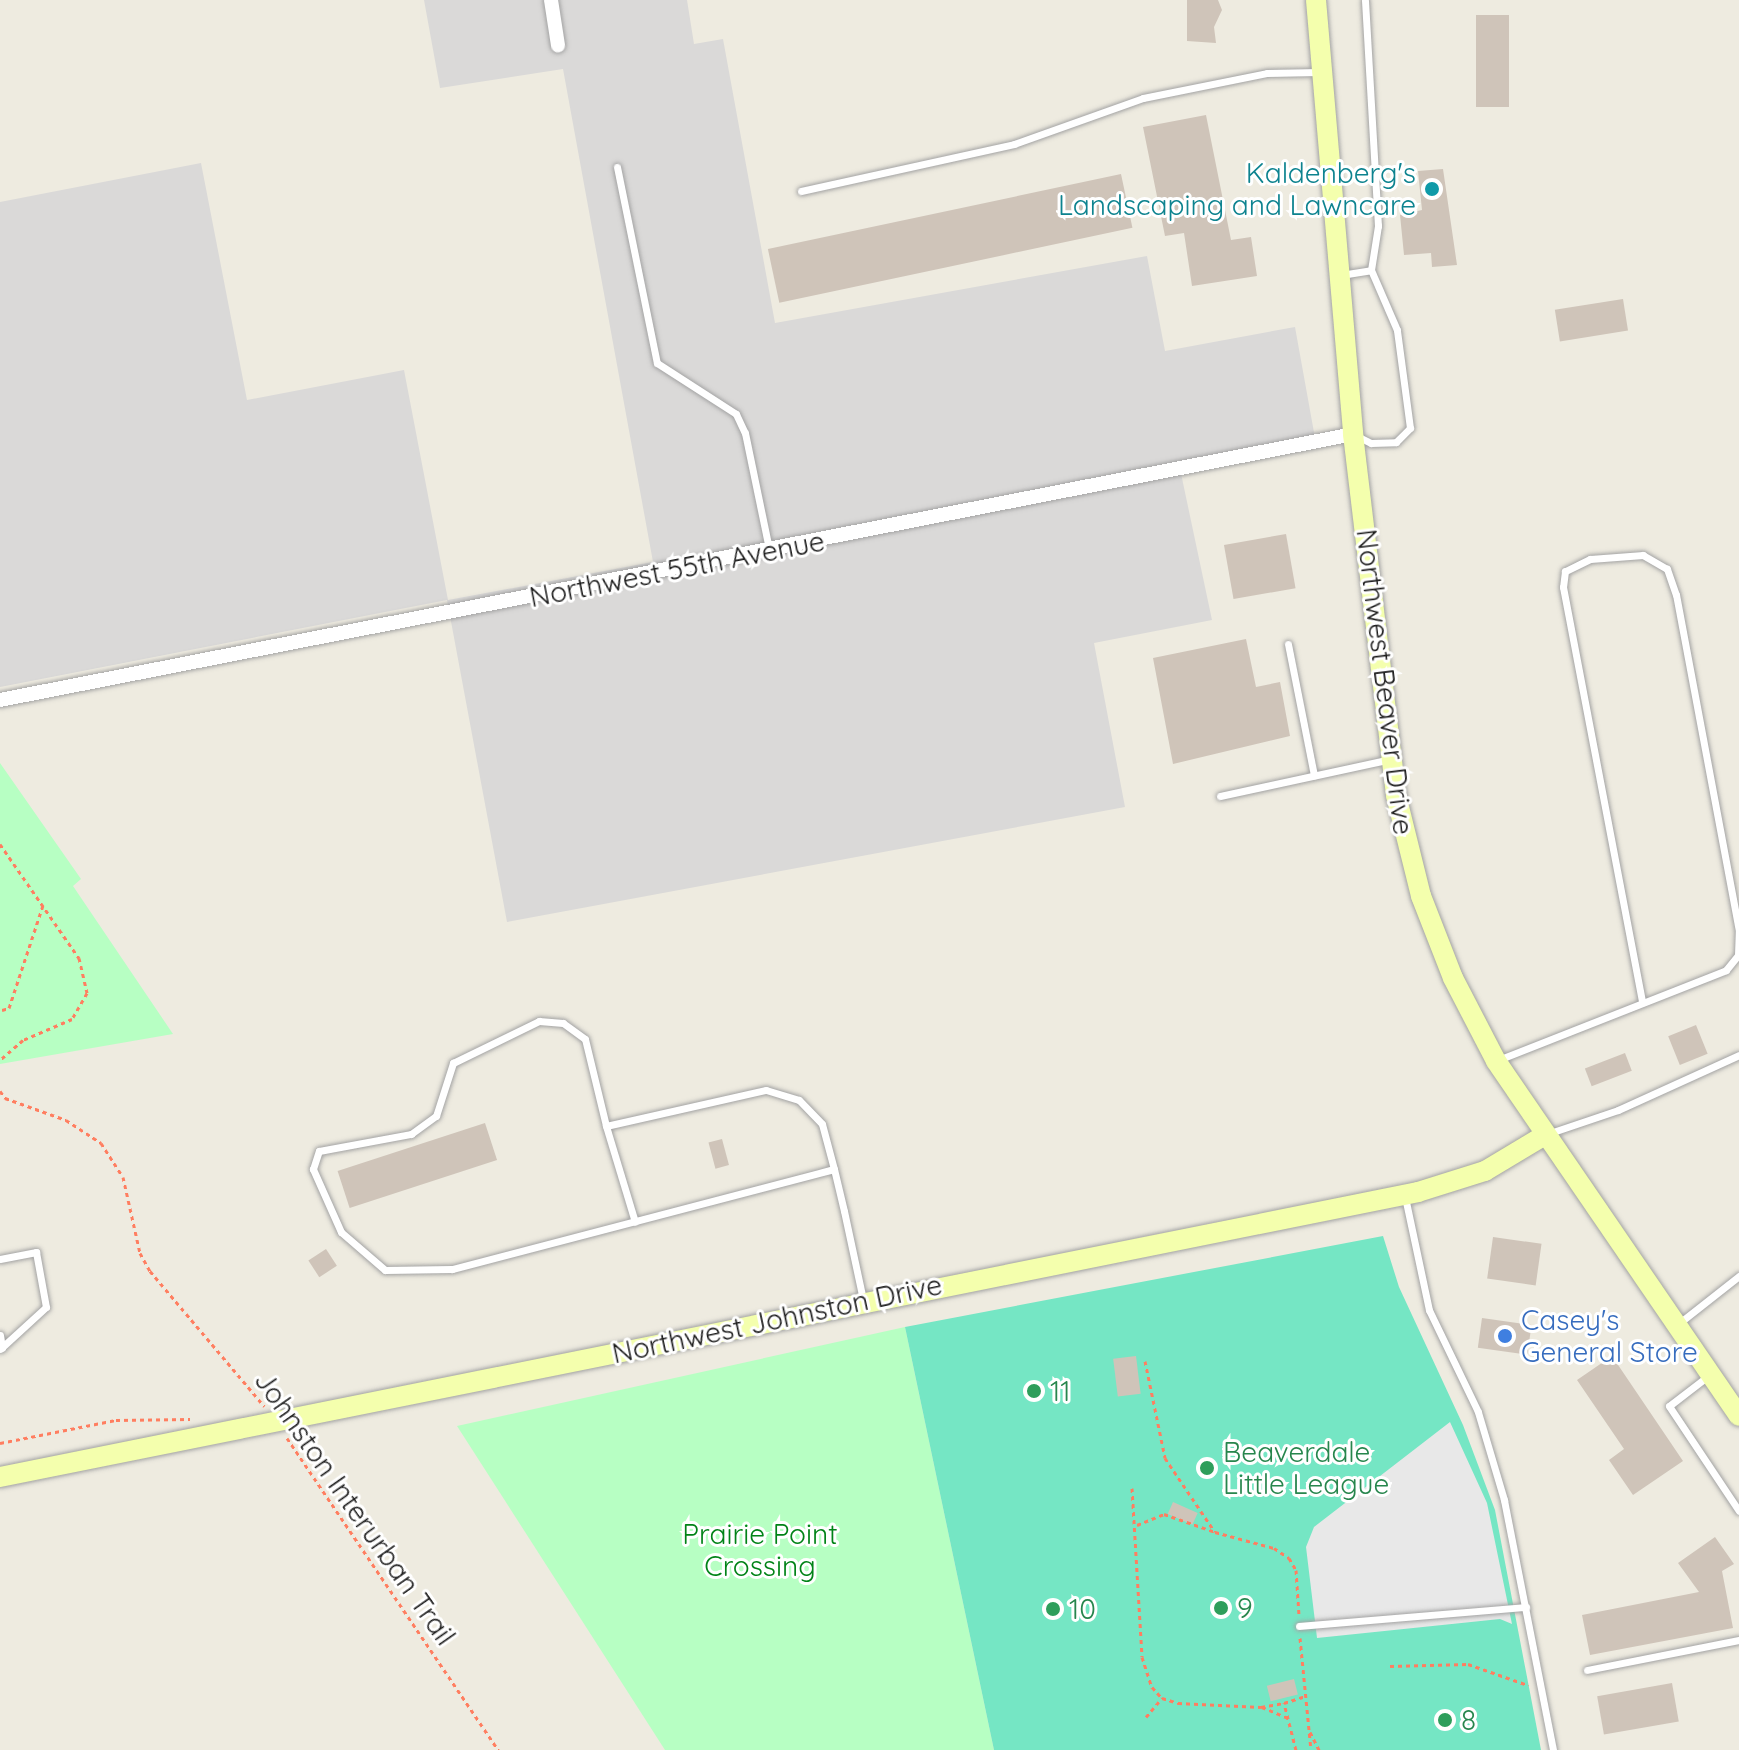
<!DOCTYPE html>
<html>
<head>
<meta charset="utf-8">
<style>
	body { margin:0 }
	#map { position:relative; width:1739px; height:1750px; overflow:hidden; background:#eeebe0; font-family:Quicksand,sans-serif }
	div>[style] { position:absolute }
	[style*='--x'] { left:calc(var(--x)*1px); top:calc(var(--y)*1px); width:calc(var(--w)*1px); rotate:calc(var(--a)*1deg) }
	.residential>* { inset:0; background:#dad9d8 }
	.park>* { inset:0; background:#b7ffc3 }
	.pitch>* { inset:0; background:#75e6c4 }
	.parking>* { inset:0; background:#e8e8e8 }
	.building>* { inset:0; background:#cfc4b9; transform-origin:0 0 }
	.path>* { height:3px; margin-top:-1.5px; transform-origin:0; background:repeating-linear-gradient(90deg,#ff7e60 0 4px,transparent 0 8px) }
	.roads { filter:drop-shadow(0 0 2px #a3a3a3) drop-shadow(0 0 2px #a3a3a3) }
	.lane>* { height:7px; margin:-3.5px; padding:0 3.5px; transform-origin:3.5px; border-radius:3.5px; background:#fff }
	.street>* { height:14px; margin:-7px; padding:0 7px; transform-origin:7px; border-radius:7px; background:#fff }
	.secondary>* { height:20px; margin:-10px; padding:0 10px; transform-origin:10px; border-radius:10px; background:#f4ffad }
	.dots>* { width:22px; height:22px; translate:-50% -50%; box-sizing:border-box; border:4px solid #fff; border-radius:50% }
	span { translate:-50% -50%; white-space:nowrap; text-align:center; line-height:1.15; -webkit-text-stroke:6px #fff; paint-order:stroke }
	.culture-label { font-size:28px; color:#0d838f }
	.right { translate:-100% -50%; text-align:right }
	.street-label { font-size:28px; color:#1c1c1c }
	.shop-label { font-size:28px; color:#366cbe }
	.left { translate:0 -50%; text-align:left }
	.leisure-label { font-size:28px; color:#27864d }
	.park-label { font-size:28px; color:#018317 }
</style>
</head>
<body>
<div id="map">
	<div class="residential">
		<div style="clip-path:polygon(424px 0,687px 0,694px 44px,723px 39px,775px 323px,1147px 256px,1165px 351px,1295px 327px,1315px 438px,1179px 464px,1212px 620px,1094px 643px,1125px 807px,507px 922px,447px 600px,0 687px,0 202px,201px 163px,247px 400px,404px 370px,448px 600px,653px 562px,563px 69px,440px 88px)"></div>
	</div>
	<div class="park">
		<div style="clip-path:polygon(0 763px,81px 879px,73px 886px,173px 1034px,0 1064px)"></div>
		<div style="clip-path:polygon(905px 1327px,994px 1750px,665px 1750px,457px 1426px)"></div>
	</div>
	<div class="pitch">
		<div style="clip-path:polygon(1383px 1236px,1399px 1287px,1463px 1425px,1495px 1510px,1541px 1750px,994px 1750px,905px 1327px)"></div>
	</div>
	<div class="parking">
		<div style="clip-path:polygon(1450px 1422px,1487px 1503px,1512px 1624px,1500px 1619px,1317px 1638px,1306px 1547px,1314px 1527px)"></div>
	</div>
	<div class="building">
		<div style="clip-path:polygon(1187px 0,1218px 0,1222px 10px,1214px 27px,1216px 43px,1187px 41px)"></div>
		<div style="left:1476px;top:15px;width:33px;height:92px"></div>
		<div style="clip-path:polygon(1206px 115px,1231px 240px,1251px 237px,1257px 276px,1192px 286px,1184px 233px,1165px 236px,1143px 127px)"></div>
		<div style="clip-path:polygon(1443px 169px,1457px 265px,1432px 267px,1431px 253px,1404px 255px,1400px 215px,1422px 210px,1418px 171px)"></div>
		<div style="left:1121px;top:174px;width:55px;height:361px;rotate:78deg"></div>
		<div style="left:1623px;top:299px;width:32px;height:69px;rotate:81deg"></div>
		<div style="left:1286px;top:534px;width:55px;height:63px;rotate:80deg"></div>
		<div style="clip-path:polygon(1246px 639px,1256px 687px,1280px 682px,1290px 736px,1173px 764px,1153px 658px)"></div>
		<div style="left:1696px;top:1025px;width:31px;height:30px;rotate:68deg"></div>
		<div style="left:1625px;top:1053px;width:19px;height:43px;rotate:69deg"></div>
		<div style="left:485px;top:1123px;width:39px;height:155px;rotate:72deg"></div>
		<div style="left:722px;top:1139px;width:27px;height:14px;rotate:75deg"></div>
		<div style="left:1493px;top:1237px;width:49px;height:42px;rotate:8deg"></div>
		<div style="left:326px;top:1249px;width:20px;height:21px;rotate:57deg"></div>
		<div style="left:1482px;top:1318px;width:50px;height:30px;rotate:8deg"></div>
		<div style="left:1136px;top:1356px;width:38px;height:23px;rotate:83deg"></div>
		<div style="clip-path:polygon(1612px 1356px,1683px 1461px,1633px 1495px,1609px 1460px,1624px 1449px,1577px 1380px)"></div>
		<div style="left:1173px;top:1502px;width:27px;height:13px;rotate:24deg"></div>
		<div style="clip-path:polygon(1715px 1537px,1734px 1564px,1722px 1571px,1733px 1628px,1590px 1655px,1582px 1615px,1699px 1592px,1678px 1563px)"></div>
		<div style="left:1294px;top:1679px;width:16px;height:28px;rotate:76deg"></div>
		<div style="left:1672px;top:1683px;width:39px;height:76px;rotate:80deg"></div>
	</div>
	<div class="path">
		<div style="--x:0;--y:844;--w:139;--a:55.3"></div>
		<div style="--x:79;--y:958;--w:36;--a:77"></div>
		<div style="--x:87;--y:993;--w:30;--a:120"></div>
		<div style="--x:72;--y:1019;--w:53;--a:156.8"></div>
		<div style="--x:23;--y:1040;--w:30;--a:139"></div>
		<div style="--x:2;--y:1010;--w:7;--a:-16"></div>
		<div style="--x:9;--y:1008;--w:108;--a:-71.7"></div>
		<div style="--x:0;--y:1091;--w:9;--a:54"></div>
		<div style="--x:5;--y:1098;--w:65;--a:19.8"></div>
		<div style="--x:66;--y:1120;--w:42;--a:33.3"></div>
		<div style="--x:101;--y:1143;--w:40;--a:57.1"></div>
		<div style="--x:123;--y:1177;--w:78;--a:77.4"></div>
		<div style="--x:140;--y:1253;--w:21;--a:61"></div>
		<div style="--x:150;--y:1271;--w:177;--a:49.8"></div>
		<div style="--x:1145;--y:1361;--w:99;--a:78.3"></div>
		<div style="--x:1165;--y:1458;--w:89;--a:56"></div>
		<div style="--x:1215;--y:1532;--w:61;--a:15.2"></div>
		<div style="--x:1274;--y:1548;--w:18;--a:34"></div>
		<div style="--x:1289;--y:1558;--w:14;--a:60"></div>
		<div style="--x:1296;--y:1570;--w:45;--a:86.2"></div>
		<div style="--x:287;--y:1438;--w:377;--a:55.9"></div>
		<div style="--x:0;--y:1443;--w:118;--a:-11.2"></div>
		<div style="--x:116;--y:1420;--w:74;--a:-0.8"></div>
		<div style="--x:1132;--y:1488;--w:169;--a:86.6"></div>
		<div style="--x:1142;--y:1657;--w:32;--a:72"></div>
		<div style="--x:1152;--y:1687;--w:15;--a:48"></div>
		<div style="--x:1162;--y:1698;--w:17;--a:17"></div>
		<div style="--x:1178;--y:1703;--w:83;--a:2.8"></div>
		<div style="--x:1261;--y:1707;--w:23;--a:-10"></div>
		<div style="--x:1137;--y:1525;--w:29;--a:-22"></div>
		<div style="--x:1164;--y:1514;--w:54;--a:19.4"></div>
		<div style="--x:1300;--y:1638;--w:113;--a:84.4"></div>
		<div style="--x:1390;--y:1666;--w:78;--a:-1.5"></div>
		<div style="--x:1468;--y:1664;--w:64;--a:19.3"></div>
		<div style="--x:1262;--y:1707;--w:28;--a:23"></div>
		<div style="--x:1146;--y:1717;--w:25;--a:-50"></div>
		<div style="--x:1310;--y:1732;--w:20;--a:63"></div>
		<div style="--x:1296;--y:1750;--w:49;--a:-104.3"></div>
		<div style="--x:1284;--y:1703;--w:22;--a:-18"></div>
	</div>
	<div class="roads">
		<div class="lane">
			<div style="--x:617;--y:167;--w:200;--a:78.5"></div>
			<div style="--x:657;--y:363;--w:94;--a:32.8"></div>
			<div style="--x:736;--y:414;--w:21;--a:65"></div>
			<div style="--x:745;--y:433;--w:118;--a:78.3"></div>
			<div style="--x:801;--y:191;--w:218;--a:-12.4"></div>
			<div style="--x:1014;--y:144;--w:137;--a:-19.6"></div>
			<div style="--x:1143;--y:98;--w:126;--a:-11.4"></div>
			<div style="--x:1267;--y:73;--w:52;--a:-1.1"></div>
			<div style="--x:1341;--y:275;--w:30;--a:-9"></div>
			<div style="--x:1371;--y:270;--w:45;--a:-81"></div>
			<div style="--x:1378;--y:226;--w:226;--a:-93.3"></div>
			<div style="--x:1355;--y:435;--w:18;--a:27"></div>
			<div style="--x:1371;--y:443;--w:25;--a:-2"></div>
			<div style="--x:1396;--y:442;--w:20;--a:-45"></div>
			<div style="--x:1410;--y:428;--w:99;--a:-97.6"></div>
			<div style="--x:1397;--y:330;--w:65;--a:-113.4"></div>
			<div style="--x:1288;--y:644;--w:134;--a:78.8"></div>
			<div style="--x:1220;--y:796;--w:175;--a:-12.2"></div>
			<div style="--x:1498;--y:1060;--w:245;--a:-21.5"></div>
			<div style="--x:1726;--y:970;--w:19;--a:-51"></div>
			<div style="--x:1738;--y:955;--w:24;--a:-88"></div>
			<div style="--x:1739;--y:931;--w:342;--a:-100.6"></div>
			<div style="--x:1676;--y:595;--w:28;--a:-109"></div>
			<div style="--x:1667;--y:569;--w:28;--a:-150"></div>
			<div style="--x:1643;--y:555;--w:53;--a:175.7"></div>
			<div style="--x:1590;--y:559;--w:28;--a:154"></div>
			<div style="--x:1565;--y:571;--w:16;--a:97"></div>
			<div style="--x:1563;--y:587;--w:423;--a:79.2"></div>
			<div style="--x:606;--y:1126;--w:100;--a:73.2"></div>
			<div style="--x:1547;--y:1134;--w:75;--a:-18.7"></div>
			<div style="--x:1618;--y:1110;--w:133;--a:-24.4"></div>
			<div style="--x:834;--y:1169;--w:395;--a:165.3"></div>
			<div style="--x:452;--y:1269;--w:67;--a:179.1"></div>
			<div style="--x:385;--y:1270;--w:58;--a:-139.2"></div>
			<div style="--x:341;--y:1232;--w:69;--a:-114"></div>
			<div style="--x:313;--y:1169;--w:19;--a:-72"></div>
			<div style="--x:319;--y:1151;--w:94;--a:-10.5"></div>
			<div style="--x:411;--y:1134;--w:31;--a:-36"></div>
			<div style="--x:436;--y:1116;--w:56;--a:-72.2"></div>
			<div style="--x:453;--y:1063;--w:96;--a:-26"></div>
			<div style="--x:539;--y:1021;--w:24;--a:5"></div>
			<div style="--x:563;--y:1023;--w:27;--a:36"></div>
			<div style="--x:585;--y:1039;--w:89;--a:76.4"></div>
			<div style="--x:606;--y:1126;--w:164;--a:-12.7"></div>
			<div style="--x:766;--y:1090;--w:34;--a:17"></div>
			<div style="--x:799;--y:1100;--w:33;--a:46"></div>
			<div style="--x:822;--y:1124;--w:47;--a:75.1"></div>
			<div style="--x:834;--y:1169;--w:43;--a:76.6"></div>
			<div style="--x:844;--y:1211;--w:91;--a:77.9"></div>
			<div style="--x:1405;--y:1197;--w:116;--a:78"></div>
			<div style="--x:1429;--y:1310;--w:113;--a:64.3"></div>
			<div style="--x:1478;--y:1412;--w:92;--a:73.5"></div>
			<div style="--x:1504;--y:1500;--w:255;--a:78.9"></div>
			<div style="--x:0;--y:1259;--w:37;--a:-11"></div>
			<div style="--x:36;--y:1252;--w:56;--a:79.7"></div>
			<div style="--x:46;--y:1307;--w:62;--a:137.6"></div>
			<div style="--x:1678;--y:1324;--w:78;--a:-38.2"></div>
			<div style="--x:0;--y:1335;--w:13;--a:81"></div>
			<div style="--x:1708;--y:1376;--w:49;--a:142.4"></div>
			<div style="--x:1669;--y:1406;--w:126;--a:56.3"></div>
			<div style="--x:1299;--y:1626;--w:228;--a:-4.8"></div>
			<div style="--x:1587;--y:1670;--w:155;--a:-11.2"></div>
		</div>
		<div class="street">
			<div style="--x:551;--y:0;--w:46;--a:81.2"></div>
			<div style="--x:0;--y:700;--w:1379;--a:-11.12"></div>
		</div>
		<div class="secondary">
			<div style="--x:1316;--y:0;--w:436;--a:85.1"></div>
			<div style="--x:1353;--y:434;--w:364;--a:83.2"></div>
			<div style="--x:1396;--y:795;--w:104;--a:76.1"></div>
			<div style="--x:1421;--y:896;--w:88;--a:68.7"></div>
			<div style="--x:1453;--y:978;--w:93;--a:62.6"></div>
			<div style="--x:1496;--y:1061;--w:430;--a:55.6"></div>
			<div style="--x:0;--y:1477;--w:1446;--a:-11.36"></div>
			<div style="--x:1418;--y:1192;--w:70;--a:-17.4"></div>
			<div style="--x:1485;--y:1171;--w:70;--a:-31"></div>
		</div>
	</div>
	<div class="dots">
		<div style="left:1432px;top:189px;background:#0f9aa8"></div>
		<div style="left:1505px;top:1336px;background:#3f7fe0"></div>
		<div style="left:1034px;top:1391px;background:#2e9e5b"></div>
		<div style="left:1207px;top:1468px;background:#2e9e5b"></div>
		<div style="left:1221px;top:1608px;background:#2e9e5b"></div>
		<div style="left:1053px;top:1609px;background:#2e9e5b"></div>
		<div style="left:1445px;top:1720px;background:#2e9e5b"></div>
	</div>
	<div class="culture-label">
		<span class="right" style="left:1416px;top:189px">Kaldenberg's<br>Landscaping and Lawncare</span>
	</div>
	<div class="street-label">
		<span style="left:677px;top:569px;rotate:-11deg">Northwest 55th Avenue</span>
		<span style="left:1385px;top:682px;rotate:83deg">Northwest Beaver Drive</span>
		<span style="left:777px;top:1319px;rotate:-12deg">Northwest Johnston Drive</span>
		<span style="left:355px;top:1508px;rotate:55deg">Johnston Interurban Trail</span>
	</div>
	<div class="shop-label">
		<span class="left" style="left:1521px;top:1336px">Casey's<br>General Store</span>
	</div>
	<div class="leisure-label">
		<span class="left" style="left:1050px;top:1391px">11</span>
		<span class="left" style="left:1223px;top:1468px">Beaverdale<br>Little League</span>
		<span class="left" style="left:1237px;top:1608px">9</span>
		<span class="left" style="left:1069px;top:1609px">10</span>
		<span class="left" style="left:1461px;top:1720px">8</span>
	</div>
	<div class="park-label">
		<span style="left:760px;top:1550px">Prairie Point<br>Crossing</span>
	</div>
</div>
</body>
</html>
